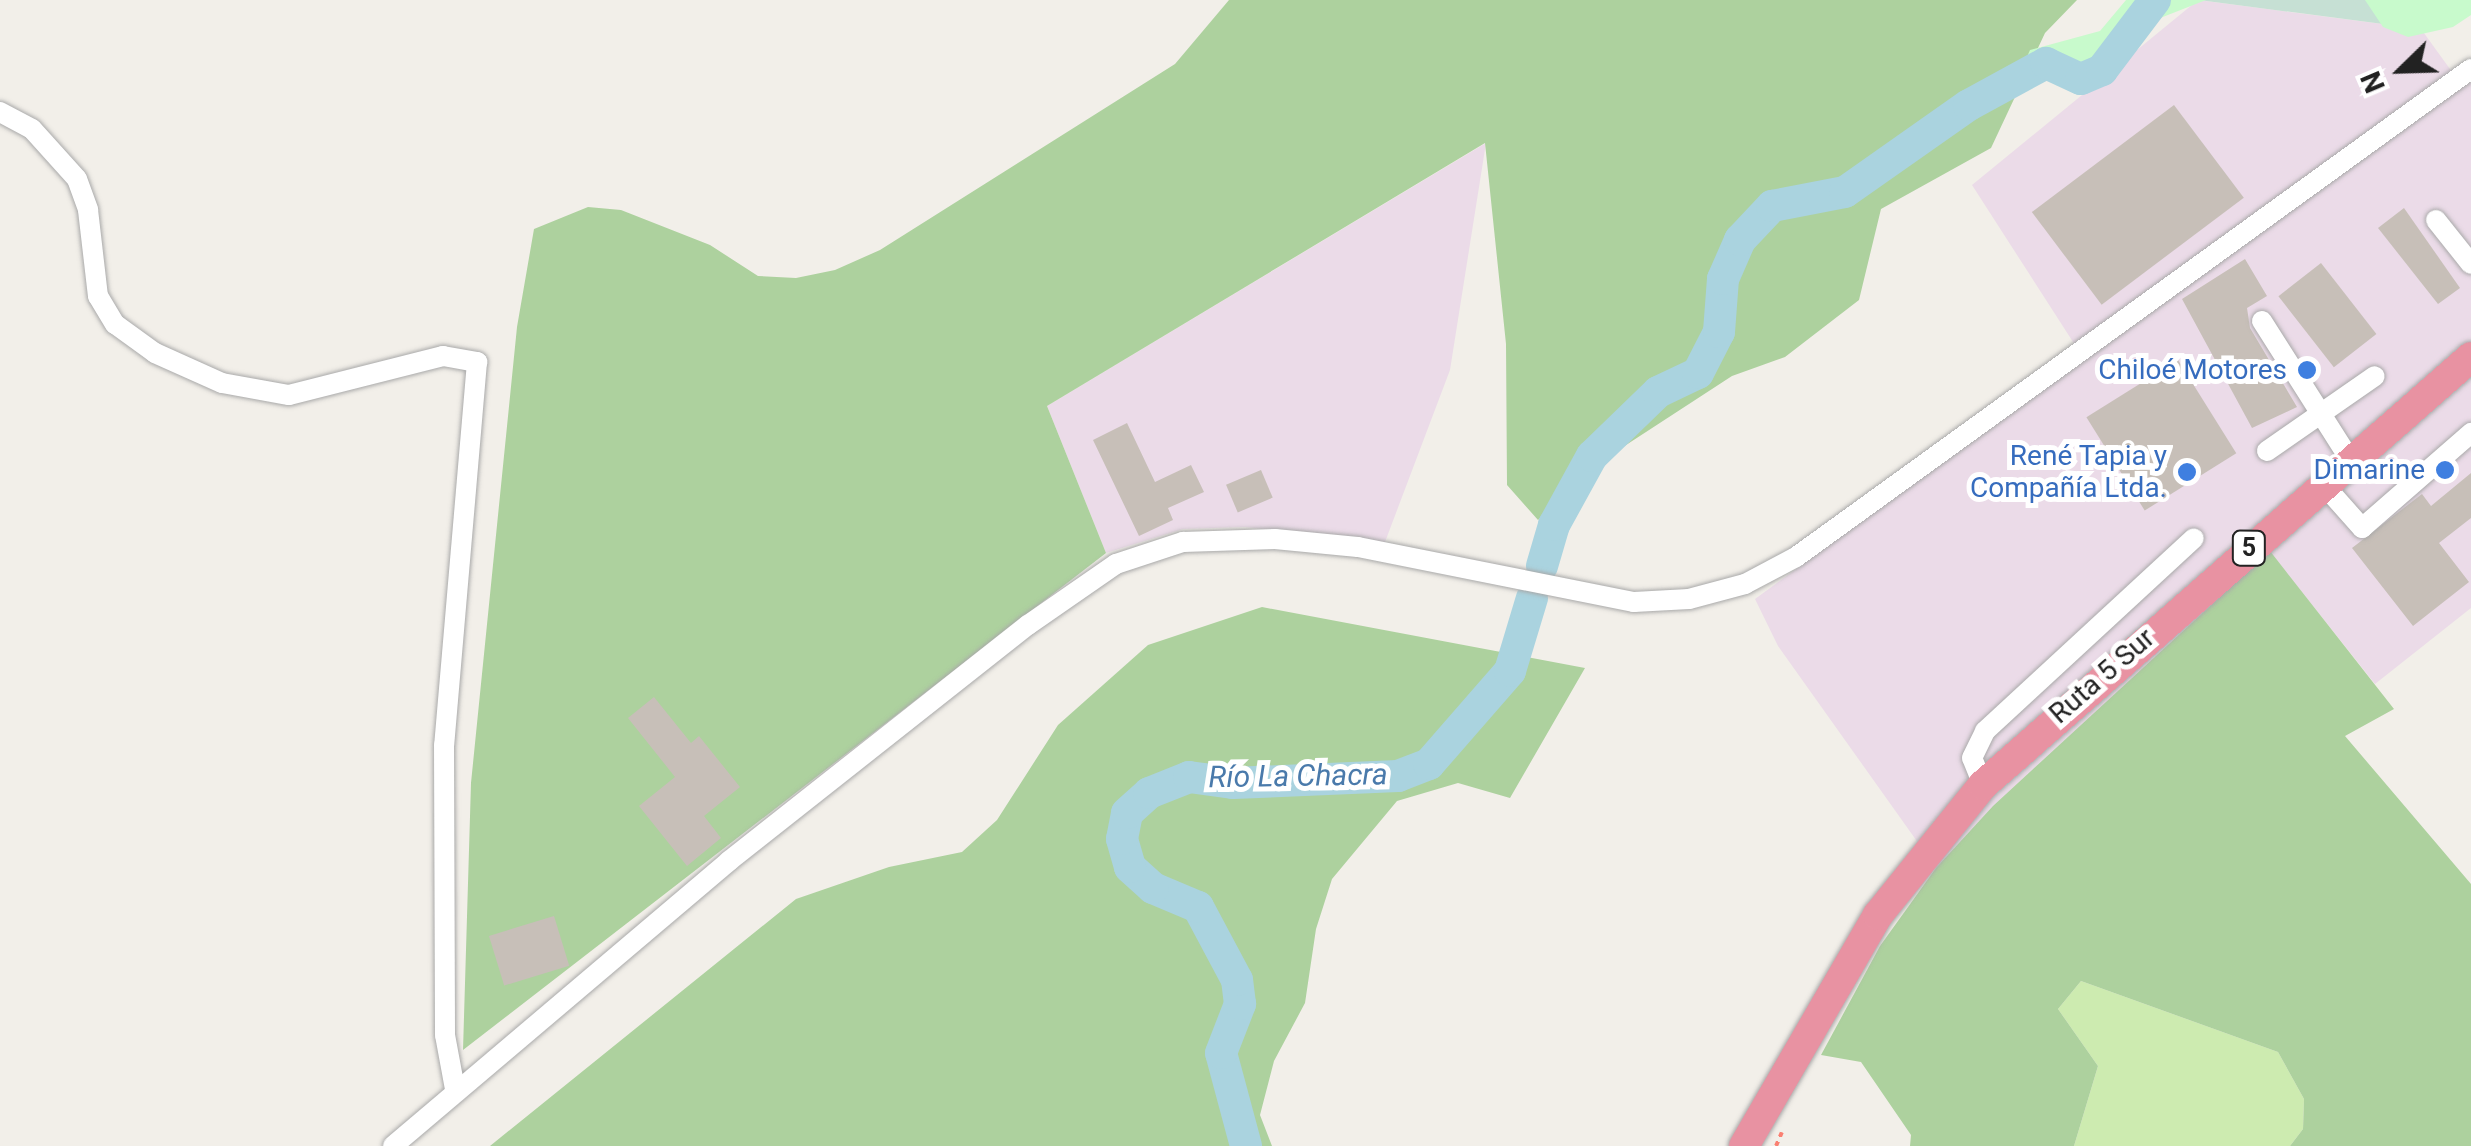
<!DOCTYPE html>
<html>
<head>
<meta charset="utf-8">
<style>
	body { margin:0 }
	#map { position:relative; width:2471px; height:1146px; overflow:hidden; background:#f2efe9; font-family:Roboto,sans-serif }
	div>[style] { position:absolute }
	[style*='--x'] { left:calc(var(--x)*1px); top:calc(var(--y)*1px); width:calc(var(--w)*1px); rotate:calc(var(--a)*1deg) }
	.industrial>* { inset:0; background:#ebdbe8 }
	.grass>* { inset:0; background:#cdebb0 }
	.forest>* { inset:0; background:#add19e }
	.wetland>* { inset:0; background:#c6e0d4 }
	.park>* { inset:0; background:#c8facc }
	.river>* { height:32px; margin:-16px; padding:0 16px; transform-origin:16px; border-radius:16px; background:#aad3df }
	.building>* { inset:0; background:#c7bfb8; transform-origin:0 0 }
	.path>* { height:4px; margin-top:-2px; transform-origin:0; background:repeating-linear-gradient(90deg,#fa8072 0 5px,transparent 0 10px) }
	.roads { filter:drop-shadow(0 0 2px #a9a9a9) drop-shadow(0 0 2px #a9a9a9) }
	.minor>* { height:20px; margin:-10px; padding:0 10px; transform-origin:10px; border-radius:10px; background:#fff }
	.highway>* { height:30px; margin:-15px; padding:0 15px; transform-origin:15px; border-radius:15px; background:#e892a2 }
	.dots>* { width:28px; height:28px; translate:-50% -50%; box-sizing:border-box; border:5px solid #fff; border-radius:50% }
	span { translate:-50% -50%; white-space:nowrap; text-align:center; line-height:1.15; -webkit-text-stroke:10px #fff; paint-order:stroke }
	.shield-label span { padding:2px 8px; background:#fff; border:2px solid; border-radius:8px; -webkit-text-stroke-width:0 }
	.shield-label { font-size:25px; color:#222; font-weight:700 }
	.shop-label { font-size:28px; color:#366cbe }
	.right { translate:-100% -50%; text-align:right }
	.street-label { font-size:28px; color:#222 }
	.water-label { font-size:30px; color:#4a7aab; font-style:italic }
	.north { position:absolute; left:2351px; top:20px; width:100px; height:100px; -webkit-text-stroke:8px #fff; paint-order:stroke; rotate:247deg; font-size:28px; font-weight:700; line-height:40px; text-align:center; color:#222 }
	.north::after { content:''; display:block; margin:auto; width:35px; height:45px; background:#222; clip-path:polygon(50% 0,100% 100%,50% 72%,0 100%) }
</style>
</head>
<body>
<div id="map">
	<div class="industrial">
		<div style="clip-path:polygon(2198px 0,2421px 29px,2463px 87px,2471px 82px,2471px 608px,2375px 684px,2270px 552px,1936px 868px,1778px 646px,1755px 599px,2084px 359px,1972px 185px)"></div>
		<div style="clip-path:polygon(1486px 143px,1450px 370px,1385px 542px,1245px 527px,1183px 529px,1106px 553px,1047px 406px)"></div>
	</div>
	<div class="grass">
		<div style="clip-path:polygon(2081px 981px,2278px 1052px,2304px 1099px,2303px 1129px,2290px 1146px,2074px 1146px,2098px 1066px,2058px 1009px)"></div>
	</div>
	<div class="forest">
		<div style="clip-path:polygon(1229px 0,2077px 0,2045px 33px,1991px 148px,1881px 209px,1859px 300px,1785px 357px,1732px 376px,1603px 460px,1538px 520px,1507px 485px,1506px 344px,1485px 143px,1047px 406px,1106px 553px,463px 1050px,471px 783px,517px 327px,534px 229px,588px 207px,621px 210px,710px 245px,758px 276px,796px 278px,835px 270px,880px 250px,1175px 64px)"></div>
		<div style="clip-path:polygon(2270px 551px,2394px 709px,2345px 736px,2471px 884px,2471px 1146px,2290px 1146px,2303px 1129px,2304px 1099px,2278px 1052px,2081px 981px,2058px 1009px,2098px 1066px,2074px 1146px,1910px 1146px,1911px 1135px,1861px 1062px,1821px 1055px,1880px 946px,1936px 868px,1993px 806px)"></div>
		<div style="clip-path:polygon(1262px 607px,1585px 668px,1510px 798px,1458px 783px,1397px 801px,1332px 879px,1316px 929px,1305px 1003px,1274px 1061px,1260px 1115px,1272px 1146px,490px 1146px,796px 899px,889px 867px,962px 852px,997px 820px,1058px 725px,1148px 645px)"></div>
	</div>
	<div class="wetland">
		<div style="clip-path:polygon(2199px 0,2463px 0,2421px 29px)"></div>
	</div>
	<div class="park">
		<div style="clip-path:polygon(2126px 0,2206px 0,2145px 24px,2082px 76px,2062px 74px,2045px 59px,2026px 59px,2030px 50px,2100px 31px)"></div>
		<div style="clip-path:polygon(2365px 0,2471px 0,2471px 15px,2453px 27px,2408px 37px,2383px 27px)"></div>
	</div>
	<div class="river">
		<div style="--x:1542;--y:566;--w:43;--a:-73.7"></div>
		<div style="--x:1554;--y:525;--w:79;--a:-61.2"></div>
		<div style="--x:1592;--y:456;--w:92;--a:-44.1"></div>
		<div style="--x:1658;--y:392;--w:44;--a:-25.4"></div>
		<div style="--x:1698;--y:373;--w:46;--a:-62.9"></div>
		<div style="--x:1719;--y:332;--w:53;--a:-85.7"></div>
		<div style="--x:1723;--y:279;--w:43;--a:-66.4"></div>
		<div style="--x:1740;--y:240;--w:47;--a:-46.7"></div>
		<div style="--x:1772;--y:206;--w:74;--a:-10.9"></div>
		<div style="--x:1845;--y:192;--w:151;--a:-35.1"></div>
		<div style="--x:1969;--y:105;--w:88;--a:-28.6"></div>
		<div style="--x:2046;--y:63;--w:38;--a:25"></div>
		<div style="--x:2081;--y:79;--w:23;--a:-23"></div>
		<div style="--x:2102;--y:70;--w:88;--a:-52.9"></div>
		<div style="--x:1246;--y:1146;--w:96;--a:-105"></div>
		<div style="--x:1221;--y:1053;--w:53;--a:-68.8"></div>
		<div style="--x:1240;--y:1004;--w:24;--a:-97"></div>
		<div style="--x:1237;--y:980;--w:83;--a:-118.1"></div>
		<div style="--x:1198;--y:907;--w:49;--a:-157.1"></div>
		<div style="--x:1153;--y:888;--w:31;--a:-138"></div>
		<div style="--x:1130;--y:867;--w:29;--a:-106"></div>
		<div style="--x:1122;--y:839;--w:26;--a:-79"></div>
		<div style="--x:1127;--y:813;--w:30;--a:-42"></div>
		<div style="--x:1149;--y:793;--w:43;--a:-21.8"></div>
		<div style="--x:1189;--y:777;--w:44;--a:7.8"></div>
		<div style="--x:1233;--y:783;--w:165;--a:-2.4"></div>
		<div style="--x:1398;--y:776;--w:33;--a:-21"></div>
		<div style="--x:1429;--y:764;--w:123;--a:-48.9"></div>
		<div style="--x:1510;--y:671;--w:76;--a:-73.2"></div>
	</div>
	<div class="building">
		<div style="left:2174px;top:105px;width:116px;height:178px;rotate:53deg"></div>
		<div style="clip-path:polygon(2404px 208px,2460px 288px,2438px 304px,2378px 228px)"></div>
		<div style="clip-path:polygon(2245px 259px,2267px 296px,2247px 308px,2250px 328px,2297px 407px,2252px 428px,2182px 299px)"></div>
		<div style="left:2321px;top:263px;width:90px;height:54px;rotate:52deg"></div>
		<div style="left:2178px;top:360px;width:110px;height:108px;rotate:58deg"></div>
		<div style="clip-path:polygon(1127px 423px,1155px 482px,1191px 465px,1204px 492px,1168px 508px,1173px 520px,1139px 536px,1093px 440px)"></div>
		<div style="left:1261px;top:470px;width:30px;height:38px;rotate:67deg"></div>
		<div style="clip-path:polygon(2471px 473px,2471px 518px,2439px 543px,2469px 582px,2413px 626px,2352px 548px,2422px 494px,2431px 506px)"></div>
		<div style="clip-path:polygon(654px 697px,691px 743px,699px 736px,740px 787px,704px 816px,721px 838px,687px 866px,639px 806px,675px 777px,628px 718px)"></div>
		<div style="left:554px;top:916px;width:52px;height:68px;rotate:73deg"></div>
	</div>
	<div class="path">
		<div style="--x:1776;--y:1146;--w:15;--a:-67"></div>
	</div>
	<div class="roads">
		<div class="minor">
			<div style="--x:0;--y:112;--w:36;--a:28"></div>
			<div style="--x:32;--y:129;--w:67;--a:48"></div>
			<div style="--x:77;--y:179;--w:33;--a:70"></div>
			<div style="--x:88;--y:210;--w:87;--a:83.4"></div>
			<div style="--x:98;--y:296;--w:33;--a:59"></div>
			<div style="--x:115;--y:324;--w:49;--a:35.9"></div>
			<div style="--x:155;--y:353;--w:73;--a:24.1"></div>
			<div style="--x:222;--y:383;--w:68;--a:10.2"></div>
			<div style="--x:289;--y:395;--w:159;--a:-14.2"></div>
			<div style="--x:443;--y:356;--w:35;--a:10"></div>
			<div style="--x:477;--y:362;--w:384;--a:94.9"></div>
			<div style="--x:444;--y:745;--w:290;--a:89.8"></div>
			<div style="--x:445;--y:1035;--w:55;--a:79.5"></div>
			<div style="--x:2436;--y:220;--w:56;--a:51.5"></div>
			<div style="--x:2262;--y:321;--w:166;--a:57.6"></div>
			<div style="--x:2267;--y:451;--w:131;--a:-34.8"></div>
			<div style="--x:2323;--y:484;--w:59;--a:48.4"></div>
			<div style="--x:2362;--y:528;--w:145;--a:-41.1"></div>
			<div style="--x:1983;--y:785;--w:29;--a:-112"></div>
			<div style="--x:1972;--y:758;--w:30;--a:-64"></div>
			<div style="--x:1985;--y:731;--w:284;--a:-42.7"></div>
			<div style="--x:393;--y:1146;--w:441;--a:-40.3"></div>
			<div style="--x:729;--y:861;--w:381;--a:-38.3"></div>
			<div style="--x:1028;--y:625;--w:107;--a:-34.7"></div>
			<div style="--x:1116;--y:564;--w:71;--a:-18.2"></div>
			<div style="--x:1183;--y:542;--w:92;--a:-1.9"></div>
			<div style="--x:1275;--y:539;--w:83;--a:5.5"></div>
			<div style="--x:1358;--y:547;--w:281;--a:11.3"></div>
			<div style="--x:1634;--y:602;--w:55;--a:-3.1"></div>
			<div style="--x:1689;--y:599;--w:58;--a:-15"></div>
			<div style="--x:1745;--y:584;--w:58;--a:-27.9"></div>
			<div style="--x:1796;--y:557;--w:833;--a:-35.87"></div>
		</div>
		<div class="highway">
			<div style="--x:1744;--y:1146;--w:267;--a:-59.9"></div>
			<div style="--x:1878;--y:915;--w:167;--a:-51.1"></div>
			<div style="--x:1983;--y:785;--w:649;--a:-41.25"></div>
		</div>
	</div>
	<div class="dots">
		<div style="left:2307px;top:370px;background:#3f7fe0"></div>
		<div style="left:2445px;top:470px;background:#3f7fe0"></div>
		<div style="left:2187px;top:472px;background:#3f7fe0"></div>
	</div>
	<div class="shield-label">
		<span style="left:2249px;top:548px">5</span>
	</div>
	<div class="shop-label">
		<span class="right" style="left:2287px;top:370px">Chiloé Motores</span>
		<span class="right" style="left:2167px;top:472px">René Tapia y<br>Compañía Ltda.</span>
		<span class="right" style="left:2425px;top:470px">Dimarine</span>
	</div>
	<div class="street-label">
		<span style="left:2102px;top:676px;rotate:-41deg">Ruta 5 Sur</span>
	</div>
	<div class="water-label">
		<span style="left:1298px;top:776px;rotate:-1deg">Río La Chacra</span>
	</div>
	<div class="north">N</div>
</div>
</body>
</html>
